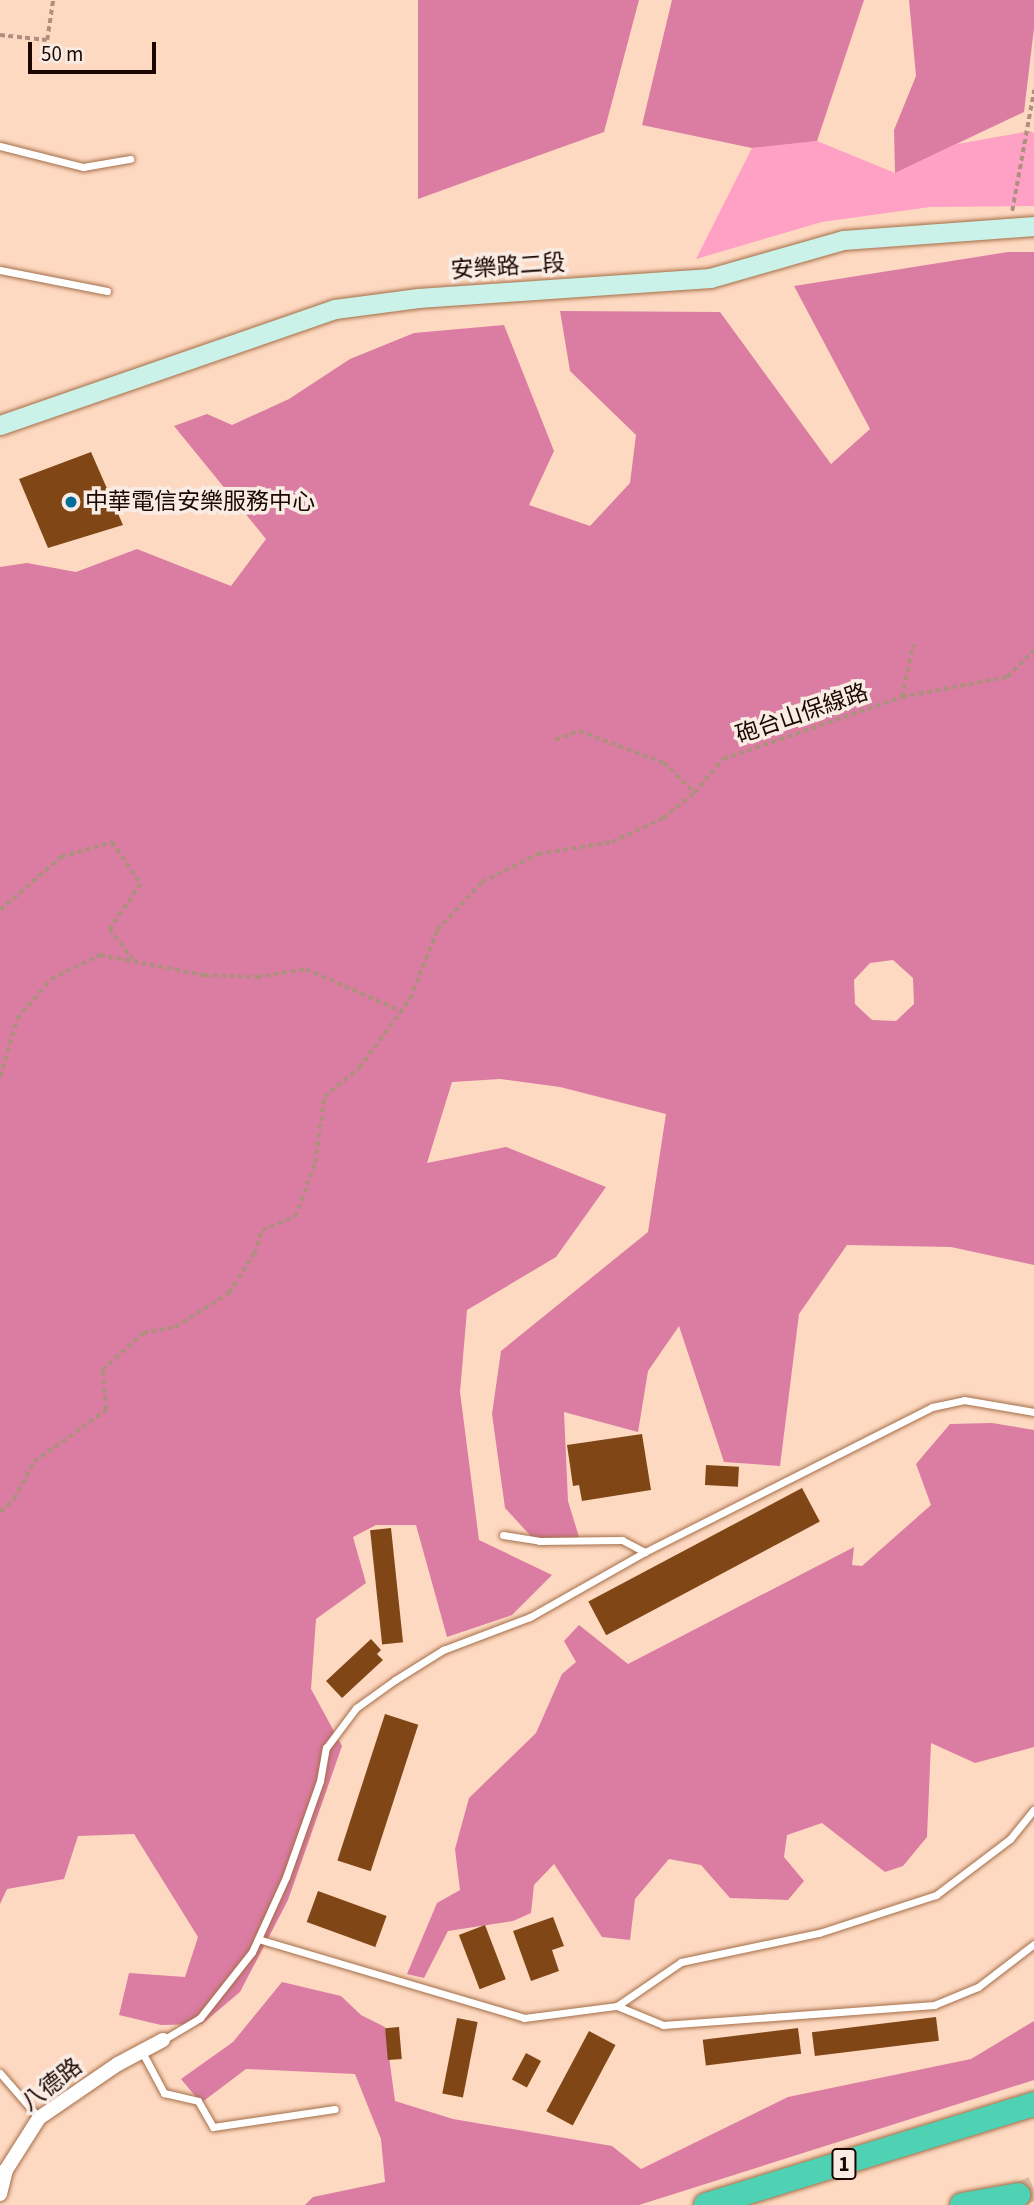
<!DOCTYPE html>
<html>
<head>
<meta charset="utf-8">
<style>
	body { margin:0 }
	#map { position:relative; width:1034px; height:2205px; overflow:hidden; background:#fed9c1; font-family:"Source Sans 3","Noto Sans TC",sans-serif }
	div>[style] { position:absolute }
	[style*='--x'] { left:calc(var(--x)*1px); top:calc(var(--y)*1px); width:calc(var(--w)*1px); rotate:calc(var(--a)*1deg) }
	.green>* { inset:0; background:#ffa0c5 }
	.forest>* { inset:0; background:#db7ca2 }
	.building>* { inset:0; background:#814616; transform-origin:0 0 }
	.highway-tunnel>* { height:24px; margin-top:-12px; transform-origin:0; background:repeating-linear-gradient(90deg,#dcbaa4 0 24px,transparent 0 36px) }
	.path>* { height:3.5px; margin-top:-1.75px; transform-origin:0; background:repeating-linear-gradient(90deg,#af907e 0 5px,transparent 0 8.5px) }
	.roads { filter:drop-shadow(0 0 2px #a46e48) drop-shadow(0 0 2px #a46e48) }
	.lane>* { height:7px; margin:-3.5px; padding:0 3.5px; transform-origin:3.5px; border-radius:3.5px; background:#fff }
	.street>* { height:14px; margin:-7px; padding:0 7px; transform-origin:7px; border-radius:7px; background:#fff }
	.secondary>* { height:19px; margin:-9.5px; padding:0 9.5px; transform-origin:9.5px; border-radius:9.5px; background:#caf2e8 }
	.highway>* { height:24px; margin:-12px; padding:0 12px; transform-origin:12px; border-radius:12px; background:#4fd2b4 }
	.dots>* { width:19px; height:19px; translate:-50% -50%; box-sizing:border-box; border:4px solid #f8ece4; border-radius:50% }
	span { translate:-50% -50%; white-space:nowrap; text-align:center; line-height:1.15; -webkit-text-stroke:7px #f8ece4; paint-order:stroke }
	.shield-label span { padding:2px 5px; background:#f8ece4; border:2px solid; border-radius:5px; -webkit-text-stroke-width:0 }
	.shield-label { font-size:21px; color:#1b0700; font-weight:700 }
	.street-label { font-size:23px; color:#1b0700 }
	.poi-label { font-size:23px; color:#1b0700 }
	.left { translate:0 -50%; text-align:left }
	.scale { position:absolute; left:28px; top:42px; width:128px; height:32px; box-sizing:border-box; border:4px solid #1b0700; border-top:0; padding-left:9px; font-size:21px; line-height:24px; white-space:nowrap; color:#1b0700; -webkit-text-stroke:5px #f8ece4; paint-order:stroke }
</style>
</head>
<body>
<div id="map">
	<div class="green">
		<div style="clip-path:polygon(1030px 131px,1034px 133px,1034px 206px,930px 207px,822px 222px,696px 259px,752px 148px,817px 141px,895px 173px,957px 144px)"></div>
	</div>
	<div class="forest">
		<div style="clip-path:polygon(418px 0,639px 0,604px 132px,418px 199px)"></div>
		<div style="clip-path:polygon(672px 0,864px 0,817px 141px,752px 148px,642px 125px)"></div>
		<div style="clip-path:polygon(909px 0,1034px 0,1034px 28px,1024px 112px,895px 173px,894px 130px,916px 76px)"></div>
		<div style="clip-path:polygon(evenodd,1008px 252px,1034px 252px,1034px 1265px,951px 1247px,847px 1245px,799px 1314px,780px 1466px,724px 1462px,679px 1326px,648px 1371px,638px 1432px,564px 1412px,568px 1501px,579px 1537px,539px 1545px,505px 1508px,492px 1414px,501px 1351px,648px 1232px,666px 1114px,560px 1087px,500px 1079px,452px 1082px,427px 1163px,506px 1147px,606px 1187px,556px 1257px,467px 1310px,460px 1392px,479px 1540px,552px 1575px,512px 1615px,447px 1637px,416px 1525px,376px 1525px,353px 1537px,366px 1583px,316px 1619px,311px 1689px,342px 1746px,288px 1900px,240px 1992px,202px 2024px,161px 2025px,119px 2015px,129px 1973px,185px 1977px,198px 1937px,134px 1834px,78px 1836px,64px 1879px,7px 1889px,0 1904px,0 567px,27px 563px,76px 572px,137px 549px,231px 586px,266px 539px,174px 426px,207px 414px,232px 425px,289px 399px,350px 359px,414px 333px,504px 325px,554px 451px,529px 505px,590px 526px,630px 483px,636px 435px,570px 371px,560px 311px,720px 312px,831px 464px,870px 429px,794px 286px,1008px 252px,893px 960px,913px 978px,914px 1004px,896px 1021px,872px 1020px,855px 1004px,854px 980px,870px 963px,893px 960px)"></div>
		<div style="clip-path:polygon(992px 1423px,1034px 1430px,1034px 1747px,975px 1763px,931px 1743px,927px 1837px,903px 1866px,885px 1872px,822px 1823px,787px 1835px,784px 1857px,804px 1881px,788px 1900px,730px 1898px,701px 1865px,669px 1859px,635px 1899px,630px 1940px,602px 1937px,554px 1864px,534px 1885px,531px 1913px,513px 1921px,448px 1931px,424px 1978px,407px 1974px,437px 1903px,460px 1890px,455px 1849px,469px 1798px,536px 1733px,562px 1674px,576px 1662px,564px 1641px,579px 1625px,628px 1664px,854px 1547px,852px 1565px,862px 1566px,931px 1505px,916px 1464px,950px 1424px)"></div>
		<div style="clip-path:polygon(282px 1982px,341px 1996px,361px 2015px,385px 2027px,395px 2101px,453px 2119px,612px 2146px,641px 2169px,788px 2097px,971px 2059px,1034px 2021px,1034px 2080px,639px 2205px,305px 2205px,313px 2197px,385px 2182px,381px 2139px,355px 2074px,246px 2069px,201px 2103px,181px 2079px,233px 2042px)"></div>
	</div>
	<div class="building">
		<div style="clip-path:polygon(91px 452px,123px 525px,48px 548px,19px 479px)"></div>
		<div style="clip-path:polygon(642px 1434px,651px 1490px,582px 1501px,579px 1485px,573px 1486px,567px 1445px)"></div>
		<div style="left:706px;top:1465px;width:33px;height:20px;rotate:3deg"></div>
		<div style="left:802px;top:1488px;width:38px;height:242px;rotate:62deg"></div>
		<div style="left:391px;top:1528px;width:115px;height:21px;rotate:84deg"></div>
		<div style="clip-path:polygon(371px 1639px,381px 1650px,377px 1654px,383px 1660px,342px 1698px,326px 1681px)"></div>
		<div style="left:385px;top:1714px;width:35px;height:154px;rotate:18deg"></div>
		<div style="left:318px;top:1891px;width:73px;height:33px;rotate:20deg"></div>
		<div style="clip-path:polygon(553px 1917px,564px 1946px,552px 1950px,559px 1971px,531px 1981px,513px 1931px)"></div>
		<div style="left:485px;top:1925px;width:58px;height:28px;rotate:69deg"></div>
		<div style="left:936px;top:2017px;width:24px;height:125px;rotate:83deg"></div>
		<div style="left:457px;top:2018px;width:21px;height:77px;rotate:11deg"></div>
		<div style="left:399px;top:2027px;width:32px;height:14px;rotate:85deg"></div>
		<div style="left:798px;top:2028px;width:26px;height:96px;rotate:83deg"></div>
		<div style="left:589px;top:2031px;width:30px;height:91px;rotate:28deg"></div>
		<div style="left:526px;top:2053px;width:17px;height:30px;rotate:28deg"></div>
	</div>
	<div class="highway-tunnel">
		<div style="--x:1018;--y:2195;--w:17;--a:-24"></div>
	</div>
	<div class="path">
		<div style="--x:0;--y:35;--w:47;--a:6.1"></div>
		<div style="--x:47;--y:40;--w:40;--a:-81.5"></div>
		<div style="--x:1012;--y:211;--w:123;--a:-79.7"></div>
		<div style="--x:902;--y:697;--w:54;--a:-78.3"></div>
		<div style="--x:555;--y:740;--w:26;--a:-21"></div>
		<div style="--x:579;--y:731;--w:91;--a:20.6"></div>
		<div style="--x:664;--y:763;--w:42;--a:44"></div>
		<div style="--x:0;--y:910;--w:81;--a:-41"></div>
		<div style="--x:61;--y:857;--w:53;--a:-16.4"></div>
		<div style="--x:112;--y:842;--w:51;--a:55.4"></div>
		<div style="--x:141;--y:884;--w:55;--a:124.6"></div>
		<div style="--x:110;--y:929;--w:38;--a:53"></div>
		<div style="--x:0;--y:1077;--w:60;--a:-73.7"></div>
		<div style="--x:17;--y:1019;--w:52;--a:-49.6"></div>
		<div style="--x:51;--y:979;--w:55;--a:-26.1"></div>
		<div style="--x:100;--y:955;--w:106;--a:10.9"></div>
		<div style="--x:204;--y:975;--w:53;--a:2.2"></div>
		<div style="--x:257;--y:977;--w:50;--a:-9.3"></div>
		<div style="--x:306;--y:969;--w:104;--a:23.9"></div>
		<div style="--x:0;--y:1512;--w:19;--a:-43"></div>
		<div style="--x:14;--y:1499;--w:42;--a:-61.6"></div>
		<div style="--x:34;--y:1462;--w:89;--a:-35.8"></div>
		<div style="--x:106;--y:1410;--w:40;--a:-95.7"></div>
		<div style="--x:102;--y:1370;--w:55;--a:-42.1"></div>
		<div style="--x:143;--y:1333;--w:33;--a:-11"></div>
		<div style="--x:175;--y:1327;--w:64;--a:-32.2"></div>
		<div style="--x:229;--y:1293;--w:46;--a:-57.3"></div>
		<div style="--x:254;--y:1254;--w:25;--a:-72"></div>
		<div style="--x:262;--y:1230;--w:35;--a:-22"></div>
		<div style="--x:295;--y:1217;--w:58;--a:-69.7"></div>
		<div style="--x:315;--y:1163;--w:67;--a:-82.2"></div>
		<div style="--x:324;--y:1097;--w:45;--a:-39.6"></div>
		<div style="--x:359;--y:1068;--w:86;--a:-53.5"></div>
		<div style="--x:410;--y:999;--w:74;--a:-68.6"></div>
		<div style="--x:437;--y:930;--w:66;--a:-46.8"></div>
		<div style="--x:482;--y:882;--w:63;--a:-26.6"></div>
		<div style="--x:538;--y:854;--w:75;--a:-9.2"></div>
		<div style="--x:612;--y:842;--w:56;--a:-25.2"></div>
		<div style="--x:663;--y:818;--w:40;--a:-39"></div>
		<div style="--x:694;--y:793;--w:45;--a:-49.5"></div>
		<div style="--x:723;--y:759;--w:189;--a:-19.1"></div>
		<div style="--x:902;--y:697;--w:107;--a:-10.8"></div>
		<div style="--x:1007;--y:677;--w:38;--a:-45"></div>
	</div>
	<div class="roads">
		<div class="lane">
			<div style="--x:0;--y:146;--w:86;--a:14.2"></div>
			<div style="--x:83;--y:167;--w:48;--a:-9.7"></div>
			<div style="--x:0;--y:270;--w:109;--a:11.1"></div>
			<div style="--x:503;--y:1535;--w:36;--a:9"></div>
			<div style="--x:539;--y:1541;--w:83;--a:-0.7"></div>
			<div style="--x:622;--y:1540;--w:26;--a:28"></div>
			<div style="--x:258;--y:1939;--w:277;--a:16.5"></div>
			<div style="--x:524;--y:2018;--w:94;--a:-7.4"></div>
			<div style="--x:617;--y:2006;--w:78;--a:-34.5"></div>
			<div style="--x:681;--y:1962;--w:141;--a:-11.9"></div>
			<div style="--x:819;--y:1933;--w:123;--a:-18"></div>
			<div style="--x:936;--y:1895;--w:93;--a:-37.1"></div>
			<div style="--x:1010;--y:1839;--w:38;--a:-51"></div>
			<div style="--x:617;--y:2006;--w:50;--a:22.4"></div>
			<div style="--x:663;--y:2025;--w:272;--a:-4.2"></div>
			<div style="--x:934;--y:2005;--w:48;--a:-22.2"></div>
			<div style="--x:978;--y:1987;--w:71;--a:-37.5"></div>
			<div style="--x:163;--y:2040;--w:43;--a:-30.7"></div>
			<div style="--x:200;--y:2018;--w:84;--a:-51.8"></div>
			<div style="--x:252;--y:1952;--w:82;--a:-65.6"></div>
			<div style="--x:286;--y:1877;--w:102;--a:-70.5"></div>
			<div style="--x:320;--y:1781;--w:34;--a:-80"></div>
			<div style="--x:326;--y:1748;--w:50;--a:-53.1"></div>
			<div style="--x:356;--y:1708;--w:48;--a:-35.7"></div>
			<div style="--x:395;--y:1680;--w:57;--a:-32"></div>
			<div style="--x:443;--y:1650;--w:93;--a:-20.8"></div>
			<div style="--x:530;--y:1617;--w:132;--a:-29.5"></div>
			<div style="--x:645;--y:1552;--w:322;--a:-26.8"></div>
			<div style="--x:932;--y:1407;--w:33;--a:-12"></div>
			<div style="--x:964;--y:1400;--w:71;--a:9.7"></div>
			<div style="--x:142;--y:2052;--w:47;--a:61.8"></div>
			<div style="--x:164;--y:2093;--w:35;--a:13"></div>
			<div style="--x:198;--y:2101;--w:30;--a:60"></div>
			<div style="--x:213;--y:2127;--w:123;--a:-8.4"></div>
			<div style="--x:0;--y:2073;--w:60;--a:49.1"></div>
		</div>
		<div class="street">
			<div style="--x:0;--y:2194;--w:25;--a:-76"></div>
			<div style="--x:6;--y:2170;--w:62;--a:-57.6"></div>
			<div style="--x:39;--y:2118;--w:96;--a:-34.4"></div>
			<div style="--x:118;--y:2064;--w:51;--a:-28.1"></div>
		</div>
		<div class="secondary">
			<div style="--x:0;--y:425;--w:355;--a:-19.1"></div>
			<div style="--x:335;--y:309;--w:84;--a:-7.5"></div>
			<div style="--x:418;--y:298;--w:293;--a:-3.9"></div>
			<div style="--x:710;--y:278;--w:138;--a:-15.9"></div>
			<div style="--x:843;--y:240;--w:192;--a:-4.2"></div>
		</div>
		<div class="highway">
			<div style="--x:706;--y:2205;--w:343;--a:-17.1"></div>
			<div style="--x:962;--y:2205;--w:57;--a:-10.1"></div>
		</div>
	</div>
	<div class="dots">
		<div style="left:71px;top:502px;background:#006e9a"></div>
	</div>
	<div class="shield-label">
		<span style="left:844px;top:2164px">1</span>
	</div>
	<div class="street-label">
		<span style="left:508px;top:267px;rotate:-4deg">安樂路二段</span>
		<span style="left:802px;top:714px;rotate:-19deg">砲台山保線路</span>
		<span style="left:52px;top:2085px;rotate:-38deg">八德路</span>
	</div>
	<div class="poi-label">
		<span class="left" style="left:85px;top:502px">中華電信安樂服務中心</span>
	</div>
	<div class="scale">50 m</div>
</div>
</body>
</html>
